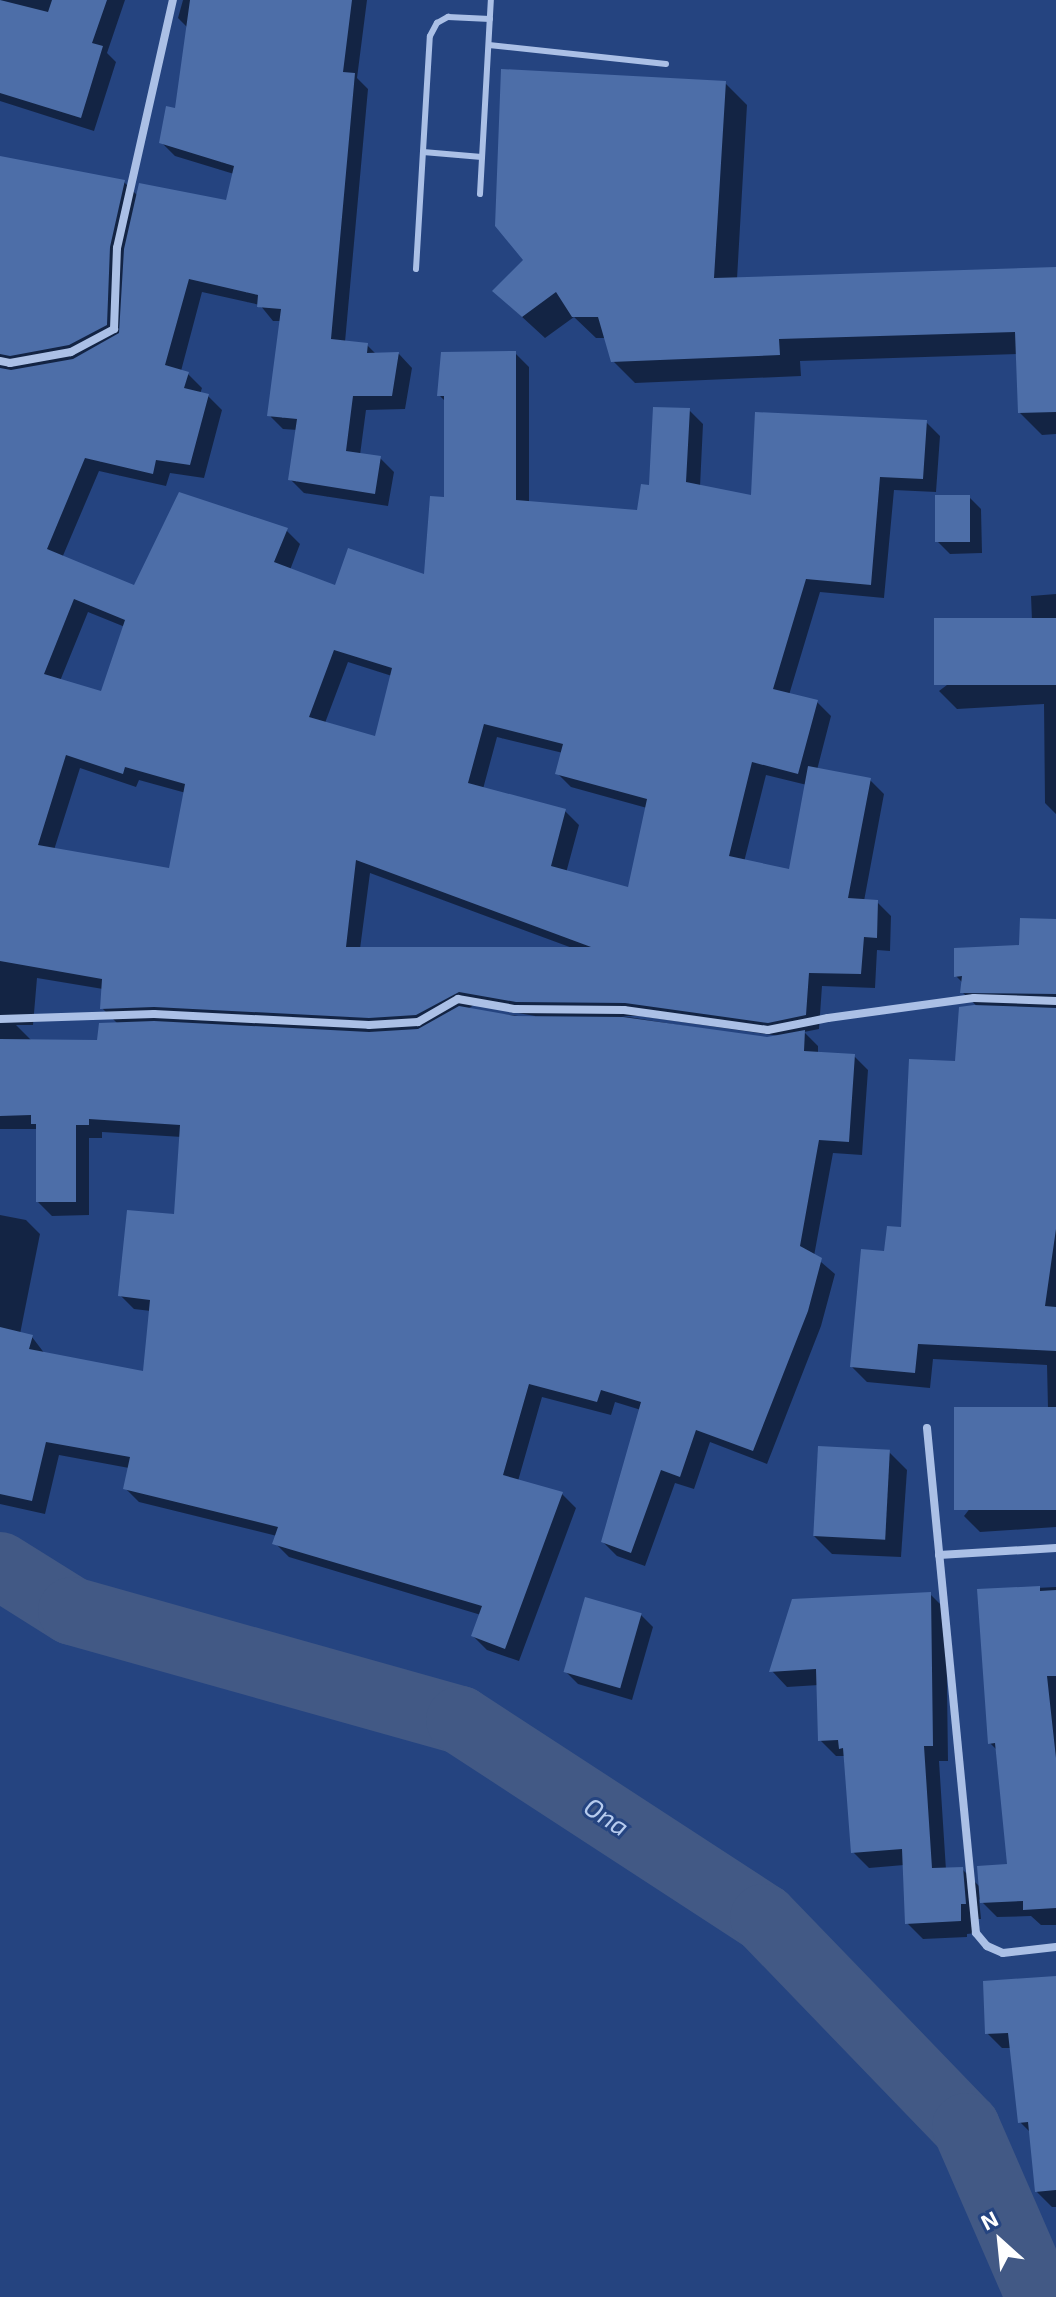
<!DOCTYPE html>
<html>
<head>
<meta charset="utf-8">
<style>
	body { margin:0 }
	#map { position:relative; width:1056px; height:2297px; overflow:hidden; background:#254480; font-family:"Exo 2",sans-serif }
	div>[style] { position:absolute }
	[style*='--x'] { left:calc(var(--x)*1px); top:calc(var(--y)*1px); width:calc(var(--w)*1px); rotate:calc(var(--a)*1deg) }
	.shadow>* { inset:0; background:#0007 }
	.river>* { height:68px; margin:-34px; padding:0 34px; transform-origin:34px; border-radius:34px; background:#425985 }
	.building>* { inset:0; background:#4d6ea8; transform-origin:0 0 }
	.lane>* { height:6px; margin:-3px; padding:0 3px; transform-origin:3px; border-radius:3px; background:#abc0e6 }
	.street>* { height:8px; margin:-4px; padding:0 4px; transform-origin:4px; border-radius:4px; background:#abc0e6 }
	span { translate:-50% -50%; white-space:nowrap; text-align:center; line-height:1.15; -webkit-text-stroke:6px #254480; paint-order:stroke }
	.water-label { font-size:26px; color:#b6cbee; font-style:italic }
	.north { position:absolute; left:960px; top:2201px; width:80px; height:80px; -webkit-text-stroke:6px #254480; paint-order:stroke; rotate:333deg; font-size:22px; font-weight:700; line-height:32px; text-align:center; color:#fff }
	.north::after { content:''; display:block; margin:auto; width:28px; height:36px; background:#fff; clip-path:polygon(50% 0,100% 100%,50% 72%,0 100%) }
</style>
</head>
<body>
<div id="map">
	<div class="shadow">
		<div style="clip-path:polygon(0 0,125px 0,107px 53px,116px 62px,94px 131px,0 101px)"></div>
		<div style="clip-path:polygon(evenodd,183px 0,367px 0,357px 78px,368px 89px,345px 342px,367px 345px,377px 355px,399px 354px,412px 368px,405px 409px,366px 410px,360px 455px,380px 458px,394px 472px,388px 506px,304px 493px,290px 479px,298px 430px,283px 429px,269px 415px,281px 321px,273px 321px,260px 305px,202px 292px,181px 371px,188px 374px,202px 388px,200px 394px,208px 396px,222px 410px,204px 478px,170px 473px,166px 486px,99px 471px,62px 558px,135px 587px,286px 530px,300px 544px,290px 570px,337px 588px,426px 577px,446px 499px,446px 402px,440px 396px,515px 353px,529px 367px,529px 503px,639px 512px,689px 410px,703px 424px,700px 487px,753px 498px,926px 422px,940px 436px,936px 492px,894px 490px,884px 598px,820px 592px,789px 695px,817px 702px,831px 716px,817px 770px,870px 780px,884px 794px,864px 901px,877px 902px,891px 916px,890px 951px,877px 950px,875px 988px,822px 986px,819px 1029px,804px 1032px,818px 1046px,818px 1054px,854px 1056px,868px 1070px,862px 1155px,833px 1153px,814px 1256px,835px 1274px,821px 1326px,767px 1464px,710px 1442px,694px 1489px,675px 1483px,645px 1566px,617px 1556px,603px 1542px,641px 1410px,615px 1402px,611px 1415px,542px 1397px,518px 1481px,562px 1494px,576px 1508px,519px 1661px,487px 1650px,473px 1636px,481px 1615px,289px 1557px,275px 1543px,277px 1536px,139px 1502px,125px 1488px,129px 1468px,59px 1455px,45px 1514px,0 1504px,0 1215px,26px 1220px,40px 1234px,20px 1334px,32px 1337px,45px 1354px,145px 1373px,151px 1311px,134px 1309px,120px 1295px,176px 1216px,182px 1137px,102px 1132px,102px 1138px,89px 1138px,89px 1215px,52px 1216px,38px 1202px,38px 1129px,0 1129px,0 158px,124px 182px,138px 196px,227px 202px,234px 174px,175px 156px,161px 142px,176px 110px,188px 28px,178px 18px,183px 0,88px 612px,125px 627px,102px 694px,60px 681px,88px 612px,183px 0,348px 662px,392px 676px,376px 738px,325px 723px,348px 662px,183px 0,497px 737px,563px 753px,557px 773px,571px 787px,647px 808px,629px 890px,566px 873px,579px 825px,565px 811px,483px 789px,497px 737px,183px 0,80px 768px,136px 787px,139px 780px,186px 793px,170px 871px,54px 850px,80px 768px,183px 0,766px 775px,807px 785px,790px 872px,744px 862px,766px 775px,183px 0,370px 873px,575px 949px,360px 949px,370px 873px,183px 0,37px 978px,103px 989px,102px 1008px,118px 1024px,99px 1042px,32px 1041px,16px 1025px,33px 1025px,37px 978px,183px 0,474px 1005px,535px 1016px,535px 1018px,466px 1010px,474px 1005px,183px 0,622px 1016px,640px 1016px,780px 1036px,767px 1039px,622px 1016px)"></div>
		<div style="clip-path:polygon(725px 83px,747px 105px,737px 279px,1056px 269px,1056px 434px,1042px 435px,1020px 413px,1018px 354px,800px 361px,801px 376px,635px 383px,613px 361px,607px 338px,596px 338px,574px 317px,545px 338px,494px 291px)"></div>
		<div style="clip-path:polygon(969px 497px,981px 509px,982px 553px,950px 554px,938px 542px)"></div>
		<div style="clip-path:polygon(1056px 594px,1056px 814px,1045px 803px,1044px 704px,957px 709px,939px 691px,1032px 621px,1031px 596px)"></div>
		<div style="clip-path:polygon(1056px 921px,1056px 1527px,980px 1532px,964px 1516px,1048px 1409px,1047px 1365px,933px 1359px,930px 1388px,867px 1382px,852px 1367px,886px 1253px,903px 1229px,957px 1063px,980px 1009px,962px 992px,963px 983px,956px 976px,1021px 947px)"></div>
		<div style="clip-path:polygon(889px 1452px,907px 1470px,901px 1557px,832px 1554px,814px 1536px)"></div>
		<div style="clip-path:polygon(1056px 1587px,1056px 1925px,1041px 1925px,1031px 1916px,997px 1917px,979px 1899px,981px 1919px,976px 1919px,976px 1933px,967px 1934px,967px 1937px,923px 1939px,907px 1923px,904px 1865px,869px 1868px,853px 1852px,846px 1756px,836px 1756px,820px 1740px,819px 1685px,787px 1687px,772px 1671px,930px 1594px,946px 1610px,948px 1761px,939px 1761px,946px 1870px,962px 1869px,981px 1888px,1010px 1866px,997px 1750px,990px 1743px,979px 1591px)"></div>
		<div style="clip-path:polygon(641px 1615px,653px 1627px,632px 1700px,578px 1684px,566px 1672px)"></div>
		<div style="clip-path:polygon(1056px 2024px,1056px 2207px,1052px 2207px,1037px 2192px,1031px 2133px,1020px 2122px,1012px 2048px,1002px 2048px,987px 2033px)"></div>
	</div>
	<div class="river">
		<div style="--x:0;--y:1566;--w:85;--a:32"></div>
		<div style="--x:72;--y:1611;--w:403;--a:15.7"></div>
		<div style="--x:460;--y:1720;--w:363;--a:33.1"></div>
		<div style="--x:764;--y:1918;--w:291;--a:46"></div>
		<div style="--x:966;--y:2127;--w:185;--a:66.5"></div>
	</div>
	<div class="building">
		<div style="clip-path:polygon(0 0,48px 12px,52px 0,107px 0,92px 43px,103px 46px,81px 118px,0 93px)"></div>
		<div style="clip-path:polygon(evenodd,190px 0,352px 0,343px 72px,355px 73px,331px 339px,368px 343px,367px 353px,399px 352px,392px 396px,353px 396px,346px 451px,381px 456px,375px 494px,288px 480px,297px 419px,267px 416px,281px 309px,257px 307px,258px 295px,189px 279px,165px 365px,189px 372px,184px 388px,209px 394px,190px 465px,156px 460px,153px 474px,85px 458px,47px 549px,134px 585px,179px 492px,288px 528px,274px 562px,335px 585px,348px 548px,424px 574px,430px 496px,444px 497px,444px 396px,437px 396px,441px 352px,516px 351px,516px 500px,637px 510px,641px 484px,649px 485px,653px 407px,690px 408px,686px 482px,751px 495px,755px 412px,927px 420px,923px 479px,880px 477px,871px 585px,806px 579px,773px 689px,818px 700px,798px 774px,752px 762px,729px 856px,789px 869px,808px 766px,871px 778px,848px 898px,878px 900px,877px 938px,864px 937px,861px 974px,809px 973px,806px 1015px,768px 1023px,625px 1003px,516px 1002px,459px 992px,416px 1015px,369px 1018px,154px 1007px,100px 1009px,102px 979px,0 961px,0 368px,11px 370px,73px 359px,119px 333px,124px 249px,139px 183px,226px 200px,234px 166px,159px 143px,166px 106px,175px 108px,190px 0,74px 599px,125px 620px,101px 691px,44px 674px,74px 599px,190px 0,334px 650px,392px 668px,375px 736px,309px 717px,334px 650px,190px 0,484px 724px,563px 744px,555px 774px,647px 799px,628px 887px,551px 866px,566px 809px,468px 783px,484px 724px,190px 0,66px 755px,123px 774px,125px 767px,185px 784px,169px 868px,38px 845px,66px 755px,190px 0,356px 860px,591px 947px,346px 947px,356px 860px)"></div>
		<div style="clip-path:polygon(501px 69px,726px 81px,714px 278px,1056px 267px,1056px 412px,1018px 413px,1015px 332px,779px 339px,780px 355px,611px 362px,598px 317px,572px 317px,556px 292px,522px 317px,492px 291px,523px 260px,495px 226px)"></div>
		<div style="clip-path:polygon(0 156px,125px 180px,110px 247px,107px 325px,69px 345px,10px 356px,0 354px)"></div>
		<div style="left:935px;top:495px;width:35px;height:47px"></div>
		<div style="left:1056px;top:618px;width:67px;height:122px;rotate:90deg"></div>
		<div style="clip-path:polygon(1020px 918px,1056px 919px,1056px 994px,960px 993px,962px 976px,954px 977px,954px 948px,1019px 945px)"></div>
		<div style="clip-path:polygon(974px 1005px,1056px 1008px,1056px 1229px,1045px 1306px,1056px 1307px,1056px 1351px,918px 1344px,915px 1373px,850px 1367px,861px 1249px,884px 1251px,887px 1226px,901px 1227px,909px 1059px,955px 1061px,959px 1007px)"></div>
		<div style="clip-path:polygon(459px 1006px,515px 1016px,623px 1017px,767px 1037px,805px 1030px,804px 1051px,855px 1054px,849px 1142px,819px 1140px,800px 1246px,822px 1258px,808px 1311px,753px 1451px,696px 1430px,680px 1477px,661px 1470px,631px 1553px,601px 1542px,641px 1402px,601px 1390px,597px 1402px,529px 1384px,503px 1475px,563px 1492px,505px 1649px,471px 1636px,482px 1606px,272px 1544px,278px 1527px,123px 1489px,130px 1457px,46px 1442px,32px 1501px,0 1494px,0 1327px,33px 1335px,29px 1349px,143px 1371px,150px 1300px,118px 1296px,127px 1210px,174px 1214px,180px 1125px,89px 1119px,89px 1125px,76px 1125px,76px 1202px,36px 1202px,36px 1124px,31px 1124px,31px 1115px,0 1116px,0 1039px,97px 1040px,99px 1023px,154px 1021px,369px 1032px,418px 1029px)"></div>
		<div style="left:1056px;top:1407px;width:103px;height:102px;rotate:90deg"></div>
		<div style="left:818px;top:1446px;width:72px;height:90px;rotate:3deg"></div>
		<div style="clip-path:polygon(1040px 1586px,1040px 1591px,1056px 1590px,1056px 1676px,1047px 1676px,1056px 1758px,1056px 1908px,1023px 1910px,1023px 1901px,980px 1903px,977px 1866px,1007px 1864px,995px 1743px,988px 1744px,977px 1589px)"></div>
		<div style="clip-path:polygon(931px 1592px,933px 1746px,924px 1746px,932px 1868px,963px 1867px,966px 1904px,961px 1904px,961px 1921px,905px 1924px,902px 1849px,851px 1853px,843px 1748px,839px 1749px,838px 1740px,818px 1741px,816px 1669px,769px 1672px,792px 1599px)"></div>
		<div style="left:585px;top:1597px;width:59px;height:78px;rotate:16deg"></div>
		<div style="clip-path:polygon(1056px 1976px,1056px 2190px,1035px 2192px,1028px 2122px,1018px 2123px,1008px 2033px,985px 2034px,983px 1981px)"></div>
	</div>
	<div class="lane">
		<div style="--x:489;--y:45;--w:178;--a:6.1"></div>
		<div style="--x:423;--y:152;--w:59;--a:4.8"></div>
		<div style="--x:480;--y:194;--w:194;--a:-86.8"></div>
		<div style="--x:416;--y:269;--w:233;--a:-86.6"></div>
		<div style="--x:430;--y:36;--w:15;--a:-62"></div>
		<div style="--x:437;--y:23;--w:13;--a:-29"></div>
		<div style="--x:448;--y:17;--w:42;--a:2.7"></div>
	</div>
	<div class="street">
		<div style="--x:0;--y:361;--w:10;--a:11"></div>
		<div style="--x:10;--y:363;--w:62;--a:-10.2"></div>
		<div style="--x:71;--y:352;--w:49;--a:-28.1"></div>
		<div style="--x:114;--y:329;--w:81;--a:-87.9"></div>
		<div style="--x:117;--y:248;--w:254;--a:-77.3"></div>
		<div style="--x:0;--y:1019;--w:154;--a:-1.9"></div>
		<div style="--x:154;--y:1014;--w:215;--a:2.9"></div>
		<div style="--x:369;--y:1025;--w:49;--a:-3.5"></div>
		<div style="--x:418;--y:1022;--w:46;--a:-29.9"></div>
		<div style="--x:458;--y:999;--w:58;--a:10"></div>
		<div style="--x:515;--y:1009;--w:109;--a:0.5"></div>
		<div style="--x:624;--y:1010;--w:145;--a:7.9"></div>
		<div style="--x:768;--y:1030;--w:61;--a:-11.3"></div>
		<div style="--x:828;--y:1018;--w:147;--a:-7.8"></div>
		<div style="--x:974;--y:998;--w:82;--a:2.1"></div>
		<div style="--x:927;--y:1428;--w:507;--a:84.46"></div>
		<div style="--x:976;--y:1933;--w:17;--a:50"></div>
		<div style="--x:987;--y:1946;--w:17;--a:24"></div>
		<div style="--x:1003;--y:1953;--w:53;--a:-6.5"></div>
		<div style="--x:939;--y:1555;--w:117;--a:-3.4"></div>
	</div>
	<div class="water-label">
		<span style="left:607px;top:1816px;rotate:33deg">Ona</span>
	</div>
	<div class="north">N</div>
</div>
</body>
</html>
